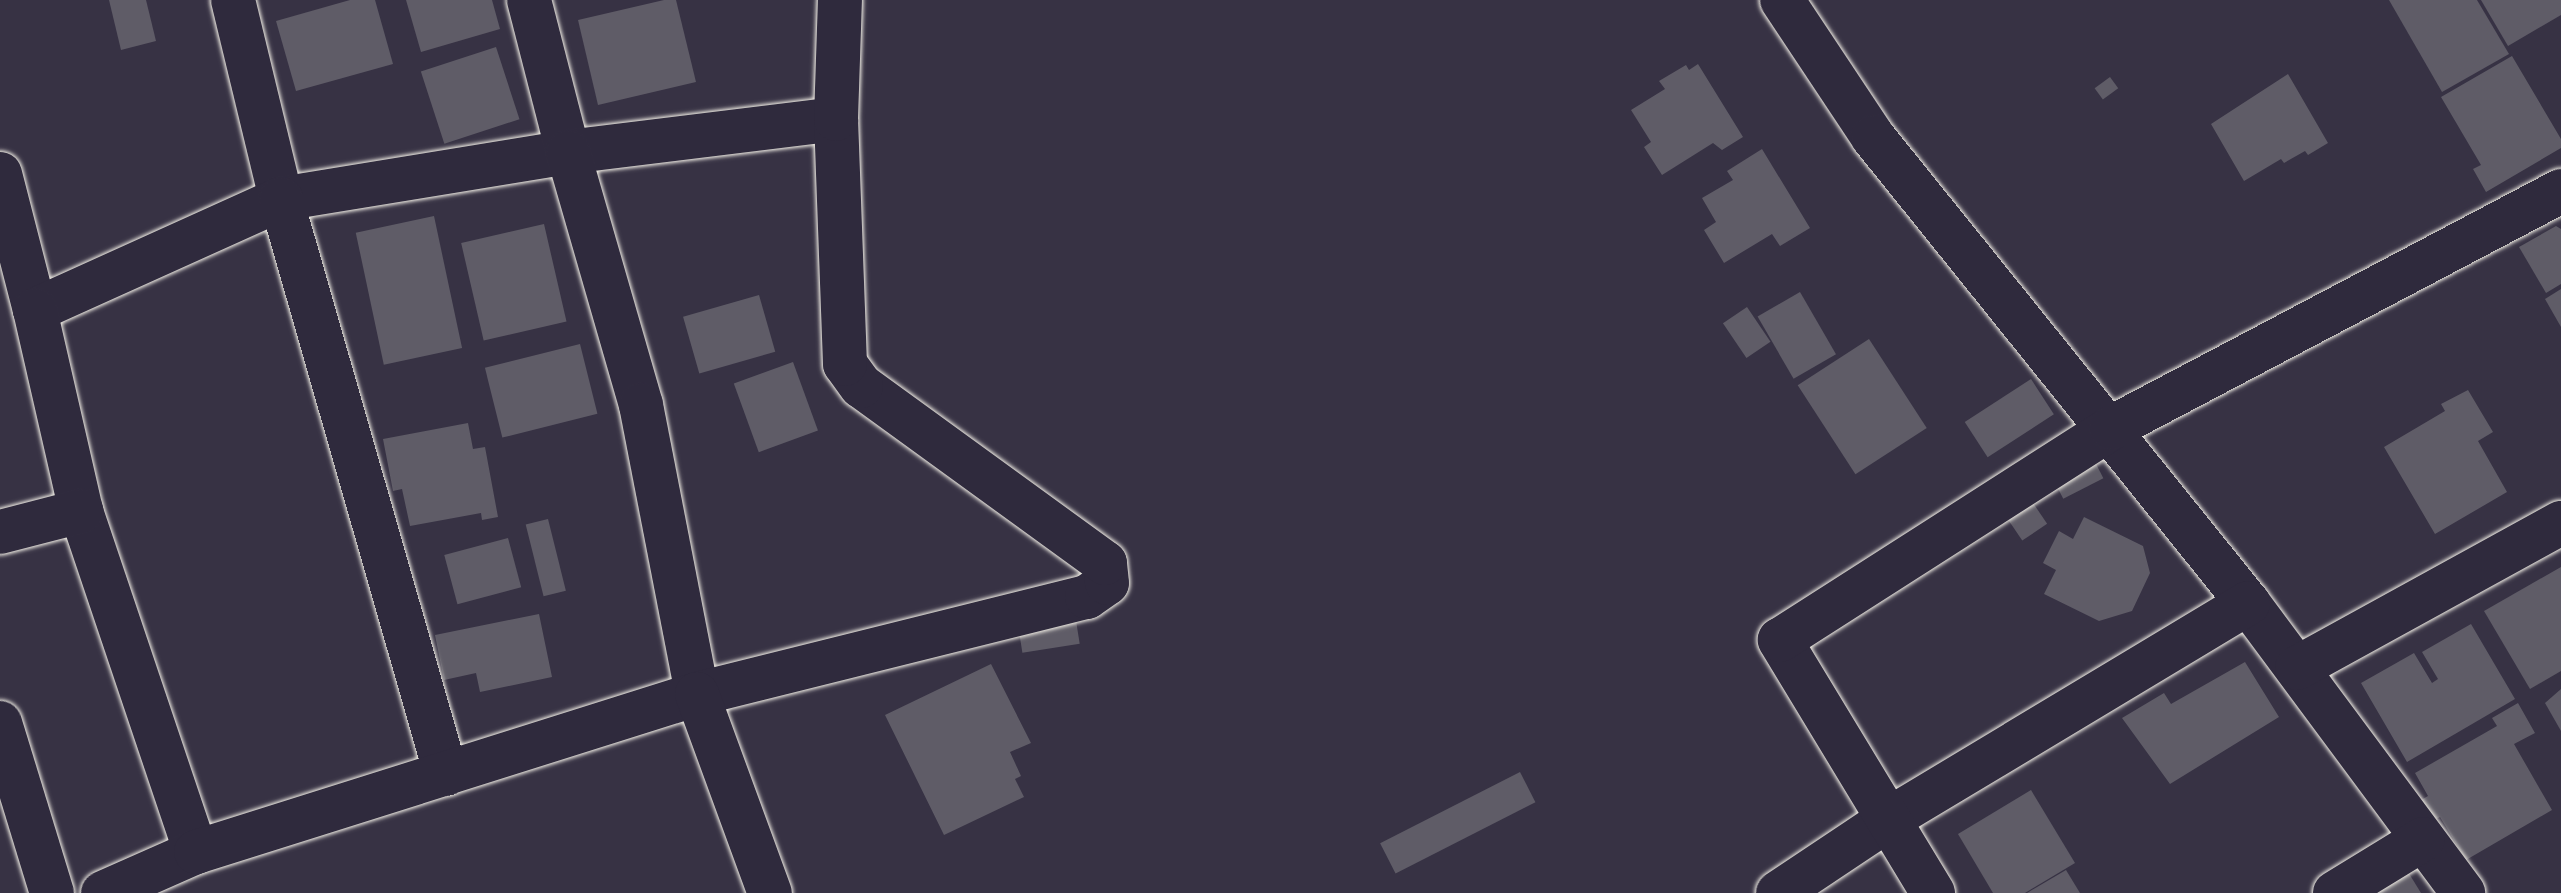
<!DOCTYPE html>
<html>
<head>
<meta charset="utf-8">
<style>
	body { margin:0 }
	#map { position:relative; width:2561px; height:893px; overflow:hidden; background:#373244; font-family:"Architects Daughter",sans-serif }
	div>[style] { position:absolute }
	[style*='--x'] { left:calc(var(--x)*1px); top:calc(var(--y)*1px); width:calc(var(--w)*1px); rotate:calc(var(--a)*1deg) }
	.building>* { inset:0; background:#5f5c67; transform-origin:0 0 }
	.roads { filter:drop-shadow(0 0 2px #f4f1e8) drop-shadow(0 0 2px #f4f1e8) }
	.minor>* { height:44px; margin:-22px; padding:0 22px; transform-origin:22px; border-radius:22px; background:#2f2a3d }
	span { translate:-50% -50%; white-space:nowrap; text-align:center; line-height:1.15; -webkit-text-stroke:8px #2f2a3d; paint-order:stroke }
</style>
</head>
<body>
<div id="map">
	<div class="building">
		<div style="clip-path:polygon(109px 0,146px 0,156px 41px,121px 50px)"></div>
		<div style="clip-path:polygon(350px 0,375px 0,393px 64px,296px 91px,276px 21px)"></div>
		<div style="clip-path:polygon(406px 0,492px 0,500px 29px,421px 52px)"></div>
		<div style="clip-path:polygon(664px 0,676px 0,696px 82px,598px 105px,578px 20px)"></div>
		<div style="clip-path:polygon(2389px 0,2477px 0,2509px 54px,2442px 92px)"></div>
		<div style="clip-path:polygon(2481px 0,2561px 0,2561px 15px,2508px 46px)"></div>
		<div style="left:496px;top:47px;width:76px;height:79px;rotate:72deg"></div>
		<div style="clip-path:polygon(2512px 56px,2561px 139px,2561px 148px,2486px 192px,2473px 169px,2481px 165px,2441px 97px)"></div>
		<div style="clip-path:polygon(1698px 64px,1743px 137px,1722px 150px,1713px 143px,1662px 175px,1644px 147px,1651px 142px,1631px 110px,1665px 89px,1659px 81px,1686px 65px,1689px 70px)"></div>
		<div style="clip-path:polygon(2288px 74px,2328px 143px,2308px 155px,2305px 151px,2284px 163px,2281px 159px,2244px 181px,2211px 124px)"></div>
		<div style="left:2110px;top:77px;width:14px;height:19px;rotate:54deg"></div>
		<div style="clip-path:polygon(1762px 149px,1810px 228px,1780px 246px,1772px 234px,1724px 263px,1704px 230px,1716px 222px,1702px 198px,1733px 180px,1727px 171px)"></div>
		<div style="left:434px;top:216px;width:135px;height:80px;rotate:78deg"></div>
		<div style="left:544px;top:224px;width:100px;height:85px;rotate:77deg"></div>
		<div style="clip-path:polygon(2556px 226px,2561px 229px,2561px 284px,2546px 293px,2519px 247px)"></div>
		<div style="clip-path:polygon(2561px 289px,2561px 327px,2545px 299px)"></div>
		<div style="left:1800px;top:292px;width:72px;height:49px;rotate:60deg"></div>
		<div style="left:759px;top:295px;width:59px;height:79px;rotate:74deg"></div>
		<div style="left:1747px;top:307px;width:42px;height:29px;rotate:56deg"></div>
		<div style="left:1869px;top:339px;width:106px;height:85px;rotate:57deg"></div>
		<div style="left:580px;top:344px;width:72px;height:98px;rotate:76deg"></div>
		<div style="left:793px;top:362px;width:73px;height:63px;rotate:70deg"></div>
		<div style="left:2031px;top:379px;width:42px;height:79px;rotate:57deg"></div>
		<div style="clip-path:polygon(2468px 390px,2493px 432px,2478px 441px,2507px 492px,2435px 534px,2384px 447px,2445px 411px,2441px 404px)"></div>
		<div style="clip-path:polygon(468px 423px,473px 449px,485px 447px,498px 517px,482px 520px,481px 513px,410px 526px,402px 489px,393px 491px,383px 439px)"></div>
		<div style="left:2092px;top:456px;width:25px;height:45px;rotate:63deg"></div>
		<div style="left:2027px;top:494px;width:36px;height:30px;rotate:56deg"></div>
		<div style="clip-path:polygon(2084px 517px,2143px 546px,2150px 573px,2132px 611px,2099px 621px,2044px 594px,2056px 570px,2043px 563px,2059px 531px,2073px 539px)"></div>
		<div style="left:548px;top:519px;width:74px;height:23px;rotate:76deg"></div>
		<div style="left:508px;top:538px;width:51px;height:66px;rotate:75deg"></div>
		<div style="clip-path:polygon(2561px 567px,2561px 671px,2530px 689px,2484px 611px)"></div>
		<div style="clip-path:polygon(539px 614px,552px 677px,480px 692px,476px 673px,444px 680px,435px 635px)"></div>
		<div style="left:1075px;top:614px;width:30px;height:58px;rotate:81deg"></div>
		<div style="clip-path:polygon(2471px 624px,2515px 699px,2407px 762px,2361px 683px,2414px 653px,2432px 683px,2438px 679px,2422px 652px)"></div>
		<div style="clip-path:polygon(2245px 662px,2279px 717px,2170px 784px,2122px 718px,2164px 693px,2171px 704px)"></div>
		<div style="clip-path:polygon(991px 664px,1031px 743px,1010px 752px,1021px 776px,1015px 779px,1024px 797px,944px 835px,885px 715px)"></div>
		<div style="clip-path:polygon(2561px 689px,2561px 731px,2545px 703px)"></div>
		<div style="clip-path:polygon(2518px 703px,2535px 733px,2514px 744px,2552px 810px,2466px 860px,2440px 817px,2433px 821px,2421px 800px,2428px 796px,2415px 773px,2497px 726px,2492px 718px)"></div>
		<div style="left:1520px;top:772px;width:34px;height:157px;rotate:63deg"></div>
		<div style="clip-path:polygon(2031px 790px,2075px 863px,2025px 893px,1993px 893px,1958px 834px)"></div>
		<div style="clip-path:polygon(2405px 867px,2421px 893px,2362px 893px)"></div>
		<div style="clip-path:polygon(2066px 870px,2080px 893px,2027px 893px)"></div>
	</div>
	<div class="roads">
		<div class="minor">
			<div style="--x:233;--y:0;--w:205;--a:76.4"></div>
			<div style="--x:281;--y:199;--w:291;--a:-9.3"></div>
			<div style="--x:568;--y:152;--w:157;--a:-104.4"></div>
			<div style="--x:1782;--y:0;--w:164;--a:56.4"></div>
			<div style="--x:1873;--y:137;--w:598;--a:51.18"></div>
			<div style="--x:2248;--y:603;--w:361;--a:53.4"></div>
			<div style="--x:836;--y:119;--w:270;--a:173"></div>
			<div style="--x:568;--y:152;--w:263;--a:73.9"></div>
			<div style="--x:641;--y:405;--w:294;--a:79"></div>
			<div style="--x:697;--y:694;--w:402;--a:-14"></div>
			<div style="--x:1087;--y:597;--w:24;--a:-35"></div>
			<div style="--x:1107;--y:583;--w:20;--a:-96"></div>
			<div style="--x:1105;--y:563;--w:301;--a:-144"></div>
			<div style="--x:861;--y:386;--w:27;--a:-126"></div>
			<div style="--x:845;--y:364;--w:245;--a:-92.1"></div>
			<div style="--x:836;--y:119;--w:119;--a:-88.1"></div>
			<div style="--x:0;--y:174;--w:140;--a:75.6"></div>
			<div style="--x:35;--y:310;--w:270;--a:-24.3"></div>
			<div style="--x:281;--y:199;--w:598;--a:73.99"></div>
			<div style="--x:35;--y:310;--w:206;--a:77.1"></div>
			<div style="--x:81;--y:511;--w:360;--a:71.4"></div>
			<div style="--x:0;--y:532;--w:84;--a:-14.5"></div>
			<div style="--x:2297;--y:668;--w:301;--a:-28.8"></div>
			<div style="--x:0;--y:723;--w:178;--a:73"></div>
			<div style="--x:103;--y:893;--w:102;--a:-23.8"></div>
			<div style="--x:196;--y:852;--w:525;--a:-17.5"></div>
			<div style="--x:697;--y:694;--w:212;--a:69.9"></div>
			<div style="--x:1778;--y:893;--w:133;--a:-33.7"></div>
			<div style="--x:1889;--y:819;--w:419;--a:-31"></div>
			<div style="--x:1933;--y:893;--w:296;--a:-121.2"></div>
			<div style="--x:1780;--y:640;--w:393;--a:-32.6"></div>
			<div style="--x:2111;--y:428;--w:509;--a:-27.77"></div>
			<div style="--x:2335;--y:893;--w:103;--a:-31.5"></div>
		</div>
	</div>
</div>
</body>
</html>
